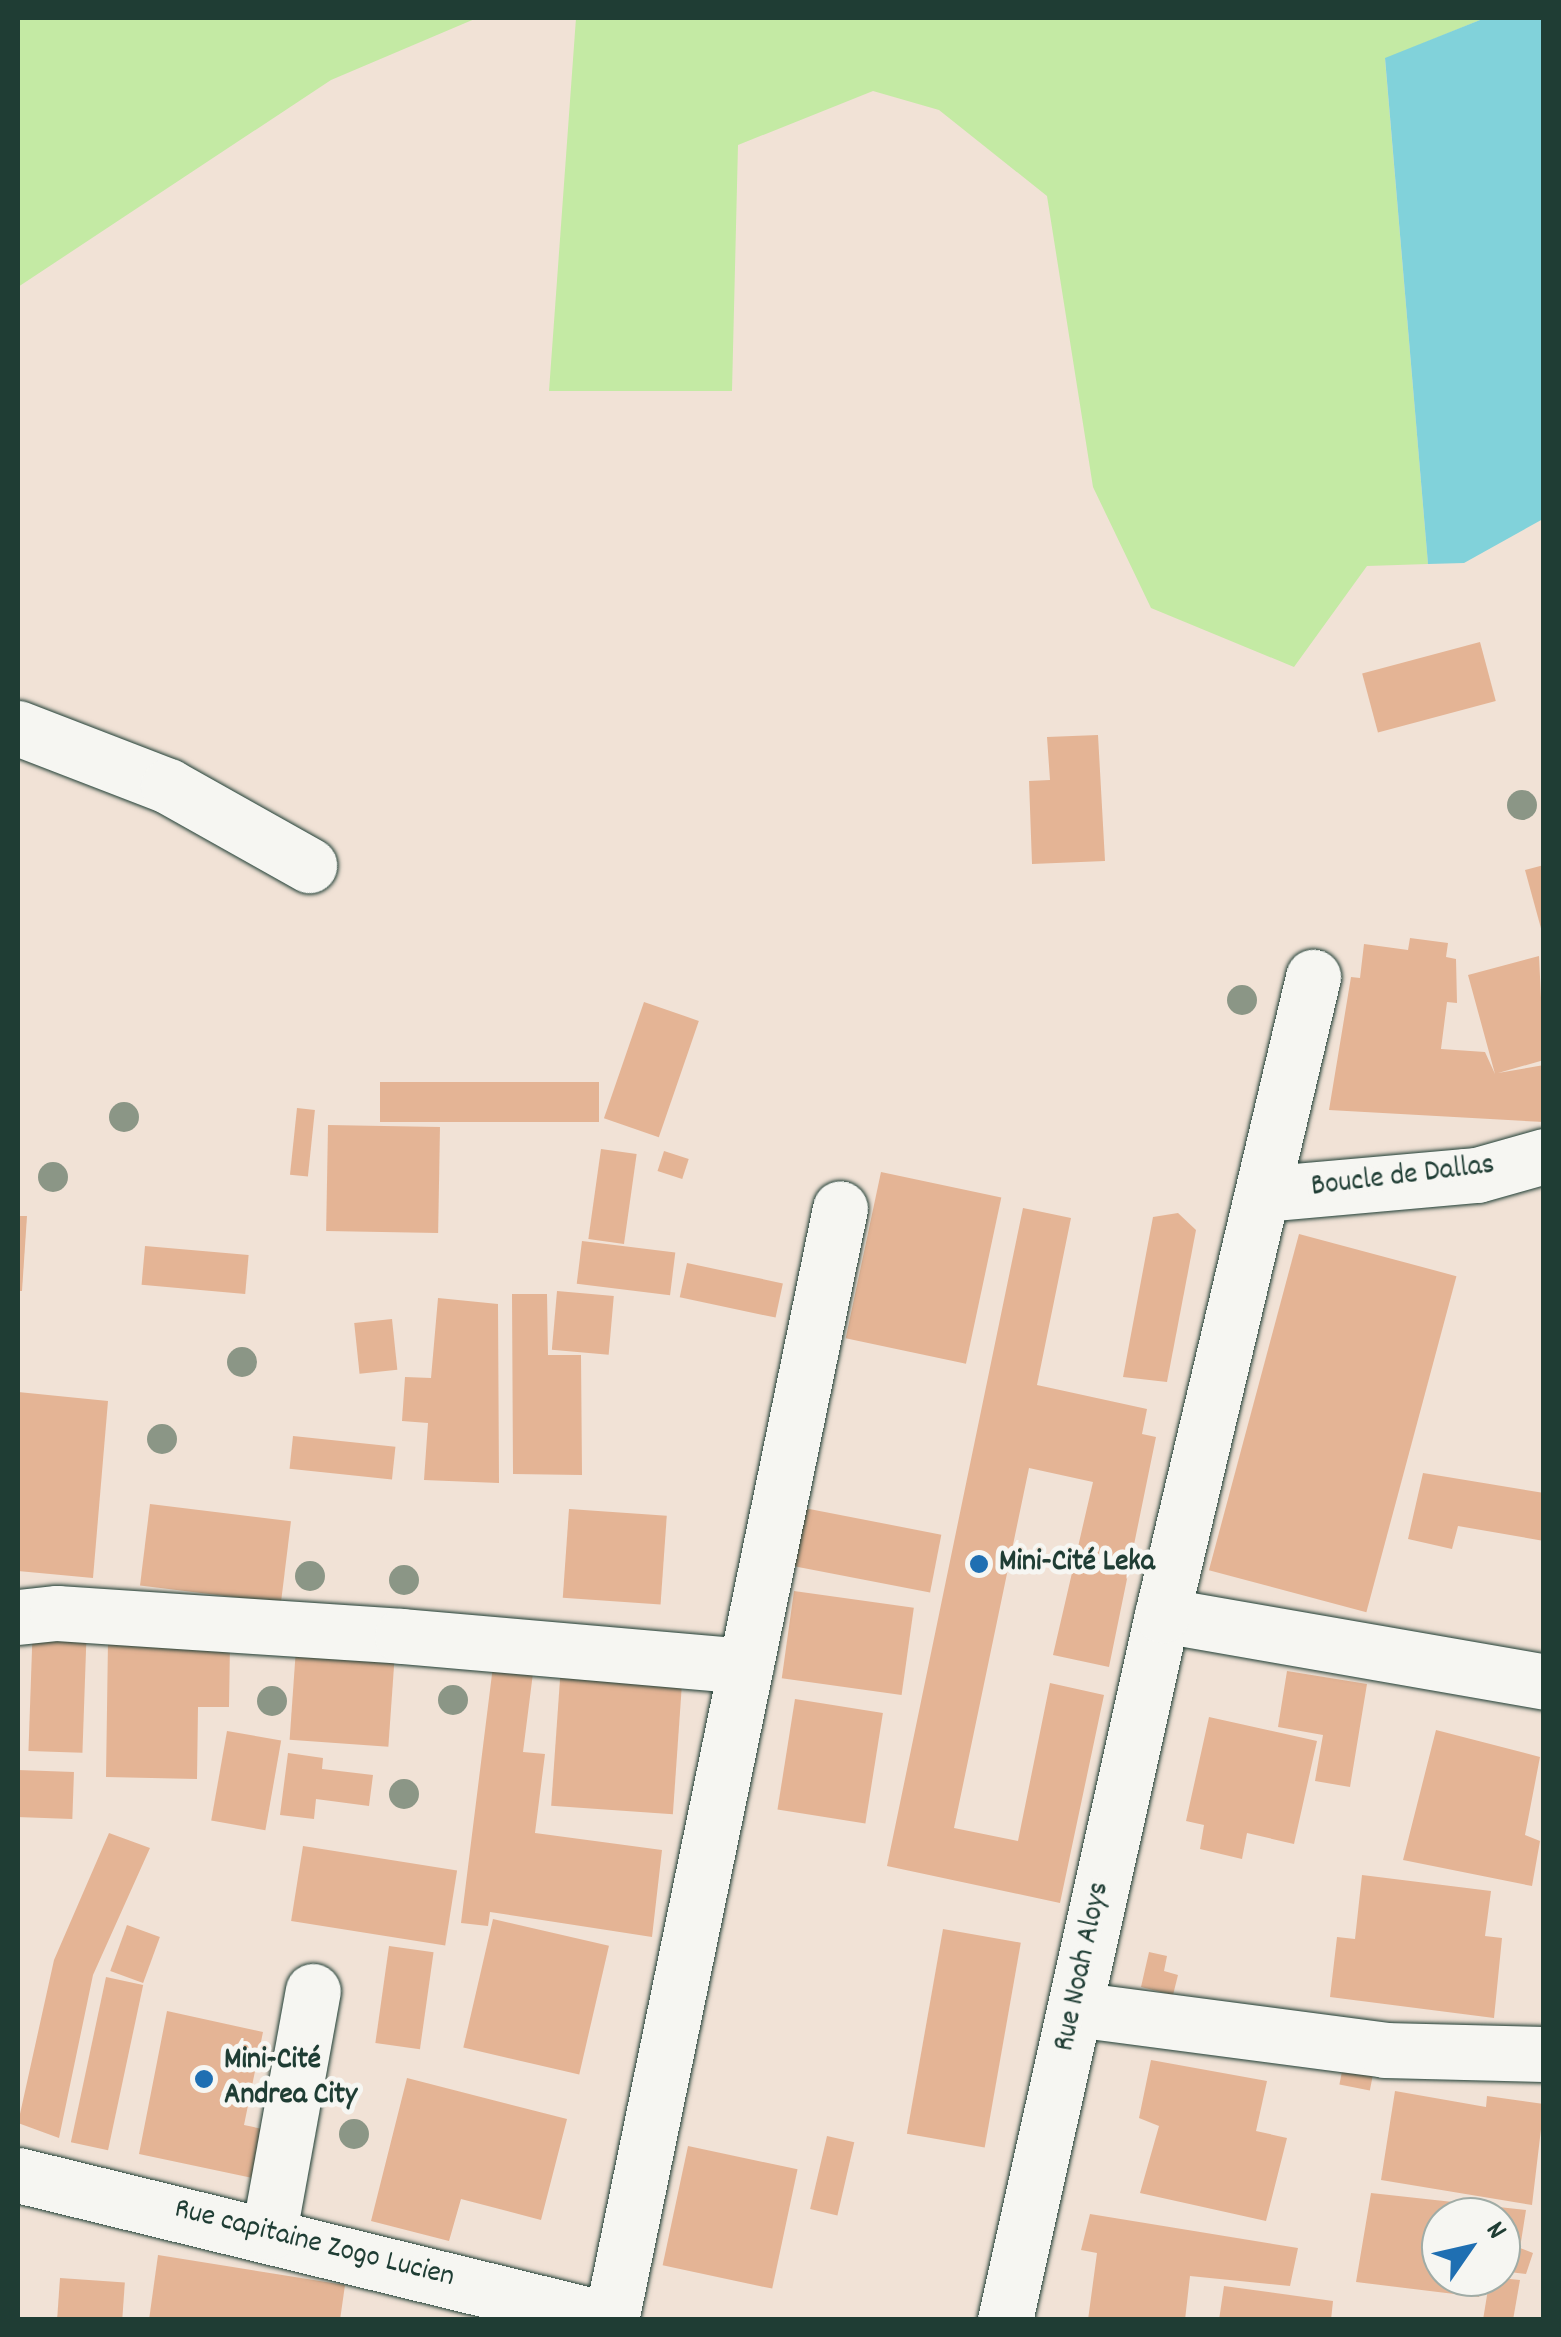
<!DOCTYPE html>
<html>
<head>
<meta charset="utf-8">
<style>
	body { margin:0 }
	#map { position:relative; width:1561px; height:2337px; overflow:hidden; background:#f1e2d6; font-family:Dekko,sans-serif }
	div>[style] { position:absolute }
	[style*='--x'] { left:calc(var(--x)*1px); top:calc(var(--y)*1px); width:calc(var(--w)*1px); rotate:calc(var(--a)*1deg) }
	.green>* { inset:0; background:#c4eaa4 }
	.water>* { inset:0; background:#81d2da }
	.building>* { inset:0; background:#e4b495; transform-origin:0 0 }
	.roads { filter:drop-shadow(0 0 2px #1f3d34) drop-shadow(0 0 2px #1f3d34) }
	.minor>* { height:55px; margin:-27.5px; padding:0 27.5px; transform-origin:27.5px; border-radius:27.5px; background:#f6f6f2 }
	.trees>* { width:30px; height:30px; margin:-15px; border-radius:50%; background:#8b9686 }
	.dots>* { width:28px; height:28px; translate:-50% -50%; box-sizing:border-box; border:5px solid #f6f6f2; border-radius:50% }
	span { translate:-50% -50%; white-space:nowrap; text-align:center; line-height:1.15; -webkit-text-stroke:10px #f6f6f2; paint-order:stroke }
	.street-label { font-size:30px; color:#1f3d34 }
	.poi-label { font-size:30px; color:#1f3d34; font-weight:700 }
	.left { translate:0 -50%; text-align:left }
	.frame { position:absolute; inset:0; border:20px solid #1f3d34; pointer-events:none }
	.north { position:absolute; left:1421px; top:2197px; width:100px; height:100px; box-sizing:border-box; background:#f6f6f2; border:2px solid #a0aca6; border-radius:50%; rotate:56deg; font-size:28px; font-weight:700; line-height:40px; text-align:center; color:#1f3d34 }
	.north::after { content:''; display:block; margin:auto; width:35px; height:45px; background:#1f6fb2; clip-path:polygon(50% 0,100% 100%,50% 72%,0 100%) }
</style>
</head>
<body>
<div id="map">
	<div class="green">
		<div style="clip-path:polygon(18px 18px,477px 18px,331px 80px,18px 287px)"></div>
		<div style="clip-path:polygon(576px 18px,1485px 18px,1385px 59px,1428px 564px,1367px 566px,1294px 667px,1151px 608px,1093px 487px,1047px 196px,939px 110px,873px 91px,738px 145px,732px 391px,549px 391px)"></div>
	</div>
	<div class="water">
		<div style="clip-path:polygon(1485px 18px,1543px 18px,1543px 519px,1464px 563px,1428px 564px,1385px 58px)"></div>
	</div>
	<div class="building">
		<div style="left:1480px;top:642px;width:61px;height:122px;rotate:75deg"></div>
		<div style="clip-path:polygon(1098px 735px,1105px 861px,1032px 864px,1029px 781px,1050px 780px,1047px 737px)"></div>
		<div style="clip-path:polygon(1544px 865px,1544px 932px,1542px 932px,1525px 870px)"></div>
		<div style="clip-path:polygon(1410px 938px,1448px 943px,1446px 957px,1456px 959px,1457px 1003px,1447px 1002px,1441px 1049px,1485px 1052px,1495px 1074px,1468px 975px,1539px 956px,1544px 1060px,1498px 1073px,1544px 1065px,1544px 1122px,1329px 1110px,1351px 977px,1360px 978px,1364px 944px,1408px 950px)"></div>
		<div style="left:644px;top:1002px;width:58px;height:123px;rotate:19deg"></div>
		<div style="left:380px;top:1082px;width:219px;height:40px"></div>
		<div style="left:297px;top:1108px;width:18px;height:67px;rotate:6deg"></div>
		<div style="left:328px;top:1125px;width:112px;height:106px;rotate:1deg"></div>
		<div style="left:601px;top:1149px;width:36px;height:91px;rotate:8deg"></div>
		<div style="left:664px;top:1151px;width:26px;height:21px;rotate:18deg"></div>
		<div style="left:881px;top:1172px;width:123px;height:170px;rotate:12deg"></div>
		<div style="clip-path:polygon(1023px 1208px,1071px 1218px,1037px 1385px,1147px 1409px,1142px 1434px,1156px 1437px,1109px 1667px,1053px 1655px,1093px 1482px,1029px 1468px,954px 1828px,1018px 1841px,1050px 1683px,1104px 1695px,1060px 1903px,887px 1866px)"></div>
		<div style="clip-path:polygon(1178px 1213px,1196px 1230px,1167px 1382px,1123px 1377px,1153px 1217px)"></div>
		<div style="clip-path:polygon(18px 1216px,27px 1216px,22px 1291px,18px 1291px)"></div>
		<div style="left:1299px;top:1234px;width:163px;height:348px;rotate:15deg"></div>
		<div style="left:582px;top:1241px;width:94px;height:43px;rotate:7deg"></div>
		<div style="left:145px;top:1246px;width:104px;height:39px;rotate:5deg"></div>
		<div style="left:687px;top:1263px;width:98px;height:35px;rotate:12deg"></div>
		<div style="left:557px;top:1291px;width:57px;height:59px;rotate:5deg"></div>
		<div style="clip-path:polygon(512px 1294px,547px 1294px,548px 1355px,581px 1355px,582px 1475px,513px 1474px)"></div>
		<div style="clip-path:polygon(438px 1298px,498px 1304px,499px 1483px,424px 1480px,428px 1423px,402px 1421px,405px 1377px,431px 1378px)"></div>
		<div style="left:392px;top:1319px;width:51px;height:38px;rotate:84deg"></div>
		<div style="clip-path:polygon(18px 1392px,108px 1401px,93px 1578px,18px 1571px)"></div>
		<div style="left:293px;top:1436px;width:103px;height:33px;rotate:6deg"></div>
		<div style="clip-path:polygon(1423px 1473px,1544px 1493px,1544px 1541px,1458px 1526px,1452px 1549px,1408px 1539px)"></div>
		<div style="left:150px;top:1504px;width:142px;height:82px;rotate:7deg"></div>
		<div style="left:799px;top:1507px;width:145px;height:59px;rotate:11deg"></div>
		<div style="left:569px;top:1509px;width:98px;height:89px;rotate:4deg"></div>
		<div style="left:794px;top:1591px;width:121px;height:88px;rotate:8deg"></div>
		<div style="left:33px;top:1621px;width:54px;height:130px;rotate:2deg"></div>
		<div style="left:297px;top:1634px;width:99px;height:106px;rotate:4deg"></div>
		<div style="clip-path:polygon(108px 1640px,230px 1644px,229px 1707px,198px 1707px,197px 1779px,106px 1777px)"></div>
		<div style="clip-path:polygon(494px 1658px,533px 1673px,523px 1752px,545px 1754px,535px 1833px,662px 1850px,652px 1937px,490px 1912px,488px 1926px,461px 1923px)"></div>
		<div style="left:561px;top:1665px;width:122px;height:141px;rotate:4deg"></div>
		<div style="clip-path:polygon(1287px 1671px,1367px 1684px,1350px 1787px,1315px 1781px,1323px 1735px,1278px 1727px)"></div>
		<div style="left:795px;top:1699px;width:89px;height:112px;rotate:9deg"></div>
		<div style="clip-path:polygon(1209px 1717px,1317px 1741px,1294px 1844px,1247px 1833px,1242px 1859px,1200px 1849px,1204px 1825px,1186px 1821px)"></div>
		<div style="clip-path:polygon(1436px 1730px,1540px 1757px,1525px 1835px,1540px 1841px,1532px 1886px,1403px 1860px)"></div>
		<div style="left:227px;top:1731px;width:55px;height:91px;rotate:10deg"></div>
		<div style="clip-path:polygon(288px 1753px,323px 1758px,322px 1769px,373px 1775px,369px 1806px,316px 1799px,314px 1819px,280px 1815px)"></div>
		<div style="left:18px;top:1770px;width:56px;height:47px;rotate:2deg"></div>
		<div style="clip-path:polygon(109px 1833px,150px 1848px,93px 1975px,59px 2138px,18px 2123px,54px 1960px)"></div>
		<div style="left:303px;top:1846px;width:156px;height:76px;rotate:9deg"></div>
		<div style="clip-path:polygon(1362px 1875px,1491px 1891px,1485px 1936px,1502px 1938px,1494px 2018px,1330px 1997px,1337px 1937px,1355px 1939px)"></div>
		<div style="left:493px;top:1919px;width:119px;height:132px;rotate:13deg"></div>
		<div style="left:127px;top:1925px;width:35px;height:49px;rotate:20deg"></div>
		<div style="left:943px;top:1929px;width:79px;height:208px;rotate:10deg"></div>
		<div style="left:389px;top:1946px;width:45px;height:98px;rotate:8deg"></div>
		<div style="clip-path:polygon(1149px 1952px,1167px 1956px,1164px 1971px,1178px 1975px,1173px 1995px,1141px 1987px)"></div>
		<div style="left:106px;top:1977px;width:38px;height:169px;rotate:12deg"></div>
		<div style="clip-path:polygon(167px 2011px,263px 2032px,244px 2125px,272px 2131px,262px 2180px,139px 2154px)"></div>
		<div style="clip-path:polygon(1151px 2060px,1267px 2081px,1256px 2131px,1287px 2138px,1266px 2221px,1140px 2193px,1159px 2126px,1139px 2118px)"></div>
		<div style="left:1344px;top:2061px;width:31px;height:24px;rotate:11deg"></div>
		<div style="clip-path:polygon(407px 2078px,567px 2119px,541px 2220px,461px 2199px,449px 2241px,371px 2221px)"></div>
		<div style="clip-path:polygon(1395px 2091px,1486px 2107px,1487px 2096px,1544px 2104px,1532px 2205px,1381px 2180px)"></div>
		<div style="left:827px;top:2136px;width:28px;height:75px;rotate:13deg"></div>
		<div style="left:688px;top:2146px;width:112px;height:122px;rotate:12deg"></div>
		<div style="clip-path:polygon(1371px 2193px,1526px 2210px,1520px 2248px,1533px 2253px,1526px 2274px,1501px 2271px,1501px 2217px,1441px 2217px,1441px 2277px,1481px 2277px,1479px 2297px,1356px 2282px)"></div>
		<div style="clip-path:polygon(1090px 2214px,1298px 2248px,1290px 2286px,1190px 2276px,1185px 2320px,1088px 2320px,1097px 2253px,1081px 2250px)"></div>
		<div style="clip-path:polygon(158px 2255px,345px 2285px,340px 2320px,149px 2320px)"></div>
		<div style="clip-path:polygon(1490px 2277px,1520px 2280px,1513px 2320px,1483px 2320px)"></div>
		<div style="left:60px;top:2278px;width:65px;height:42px;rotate:4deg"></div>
		<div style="clip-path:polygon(1224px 2286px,1333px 2301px,1331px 2320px,1219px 2320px)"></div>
	</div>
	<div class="roads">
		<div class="minor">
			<div style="--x:18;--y:728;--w:161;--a:21.1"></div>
			<div style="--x:168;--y:786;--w:162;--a:29.3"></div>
			<div style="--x:1262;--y:1194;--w:216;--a:-5.1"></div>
			<div style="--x:1477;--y:1175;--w:70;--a:-15.8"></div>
			<div style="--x:1162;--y:1615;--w:388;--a:9.9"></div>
			<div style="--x:18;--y:1617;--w:39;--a:-6"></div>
			<div style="--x:57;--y:1613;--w:346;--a:3.8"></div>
			<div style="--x:402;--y:1636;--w:345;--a:5"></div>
			<div style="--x:1075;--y:2009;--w:313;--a:7.5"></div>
			<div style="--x:1385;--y:2050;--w:159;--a:1.4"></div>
			<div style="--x:18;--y:2175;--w:609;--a:13.76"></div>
			<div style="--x:269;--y:2232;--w:245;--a:-79.7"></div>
			<div style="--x:611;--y:2320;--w:1135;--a:-78.36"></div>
			<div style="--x:1005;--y:2320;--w:722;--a:-77.45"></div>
			<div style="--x:1162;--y:1615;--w:656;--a:-76.68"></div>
		</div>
	</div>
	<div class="trees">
		<div style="left:1522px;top:805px"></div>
		<div style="left:1242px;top:1000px"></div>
		<div style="left:124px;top:1117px"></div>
		<div style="left:53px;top:1177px"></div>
		<div style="left:242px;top:1362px"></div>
		<div style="left:162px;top:1439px"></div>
		<div style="left:310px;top:1576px"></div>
		<div style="left:404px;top:1580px"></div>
		<div style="left:453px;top:1700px"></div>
		<div style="left:272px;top:1701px"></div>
		<div style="left:404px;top:1794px"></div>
		<div style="left:354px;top:2134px"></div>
	</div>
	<div class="dots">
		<div style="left:979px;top:1564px;background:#1f6fb2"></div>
		<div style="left:204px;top:2079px;background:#1f6fb2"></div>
	</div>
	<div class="street-label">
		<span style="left:1403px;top:1178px;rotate:-7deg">Boucle de Dallas</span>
		<span style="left:1084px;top:1967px;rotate:-78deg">Rue Noah Aloys</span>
		<span style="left:314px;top:2245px;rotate:14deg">Rue capitaine Zogo Lucien</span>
	</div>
	<div class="poi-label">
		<span class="left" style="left:999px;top:1564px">Mini-Cité Leka</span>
		<span class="left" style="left:224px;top:2079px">Mini-Cité<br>Andrea City</span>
	</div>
	<div class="frame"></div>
	<div class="north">N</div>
</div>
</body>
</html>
